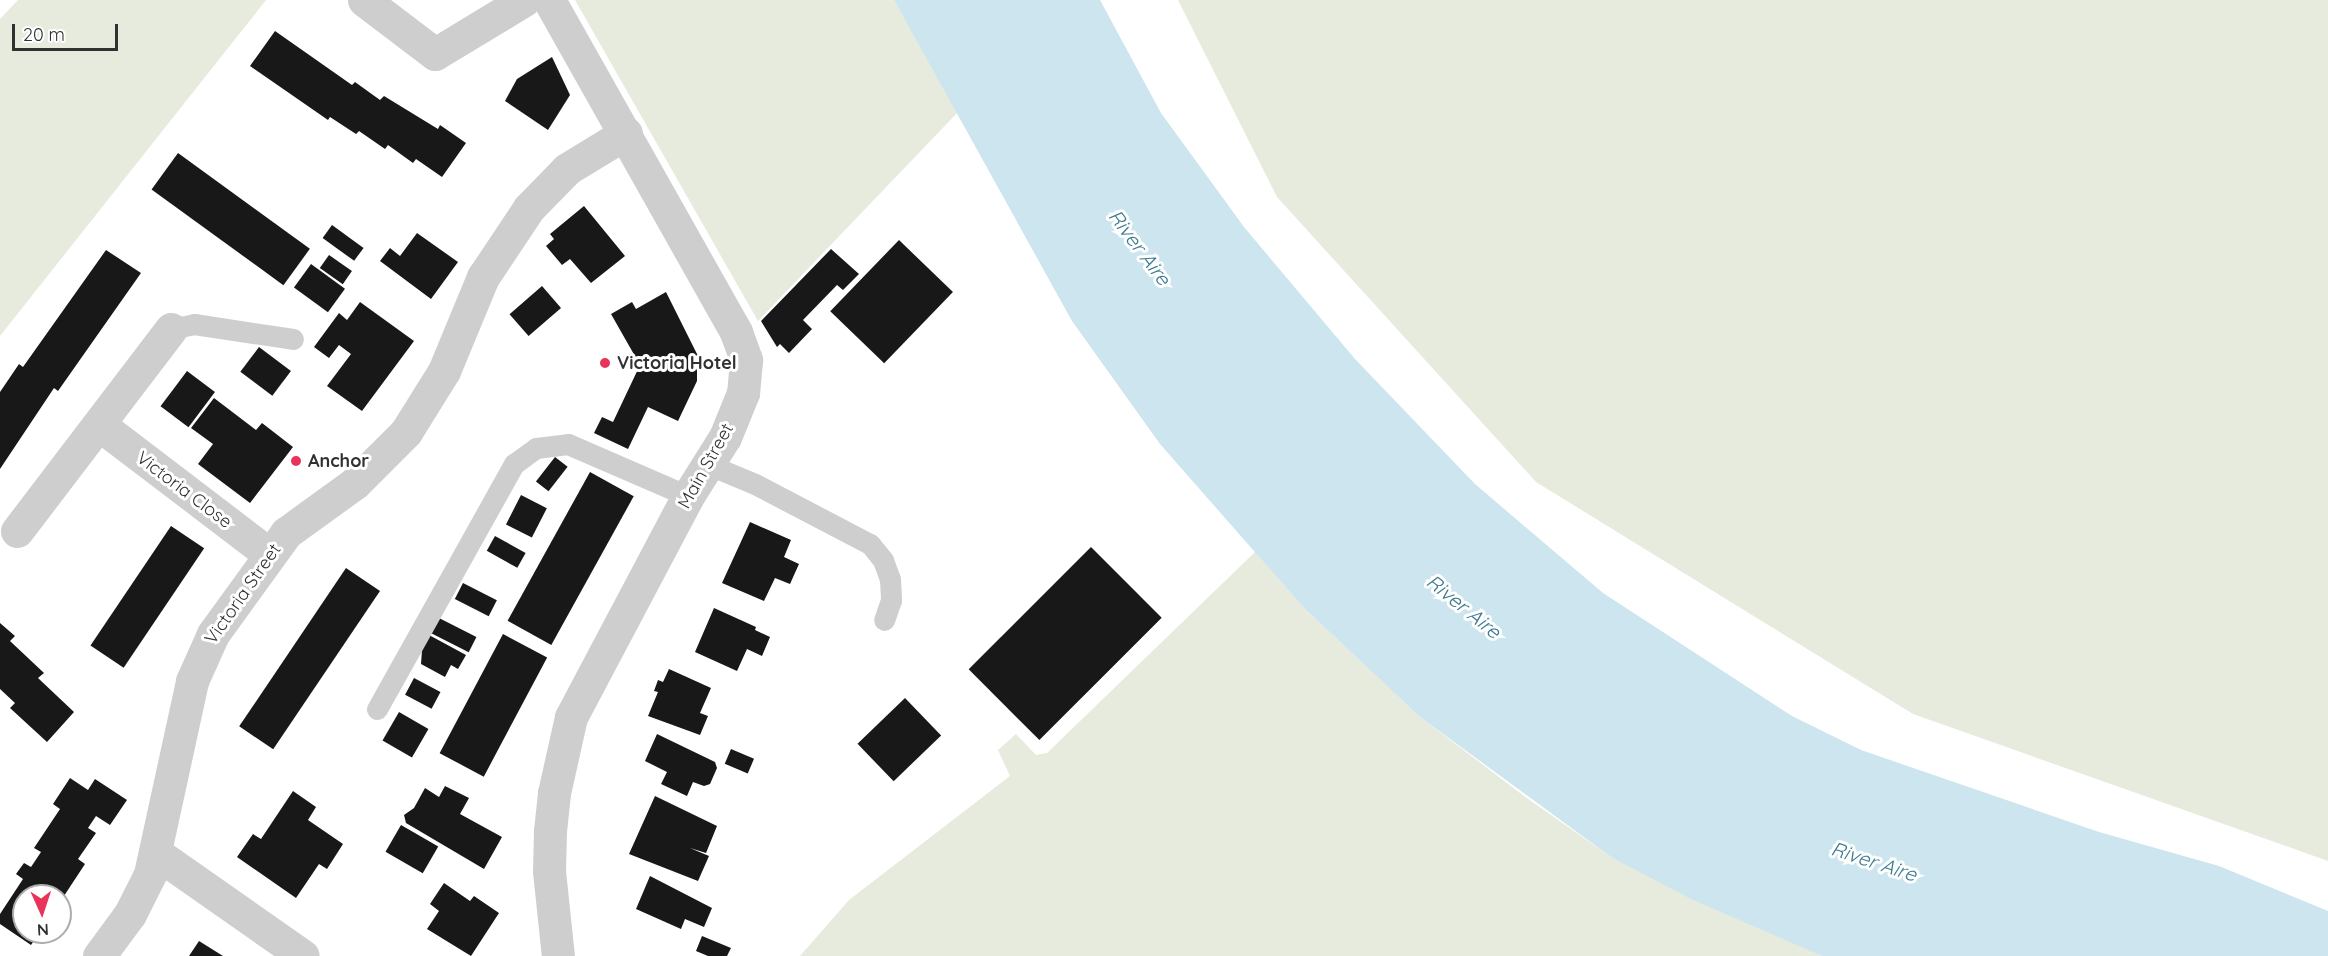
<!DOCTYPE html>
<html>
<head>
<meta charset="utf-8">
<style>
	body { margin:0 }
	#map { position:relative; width:2328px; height:956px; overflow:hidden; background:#fff; font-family:Quicksand,sans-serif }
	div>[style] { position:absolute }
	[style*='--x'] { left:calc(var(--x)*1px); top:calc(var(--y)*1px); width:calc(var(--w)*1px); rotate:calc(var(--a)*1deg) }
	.green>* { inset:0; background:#e6ebdd }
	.water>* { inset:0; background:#cce5ee }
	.building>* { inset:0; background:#181818; transform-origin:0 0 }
	.service>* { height:21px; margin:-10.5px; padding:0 10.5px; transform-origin:10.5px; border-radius:10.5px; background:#cecece }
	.minor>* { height:33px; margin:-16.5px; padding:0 16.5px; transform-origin:16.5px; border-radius:16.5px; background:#cecece }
	.dots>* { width:16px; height:16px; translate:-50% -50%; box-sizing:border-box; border:3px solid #fff; border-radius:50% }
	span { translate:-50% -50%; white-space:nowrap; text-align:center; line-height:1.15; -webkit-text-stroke:6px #fff; paint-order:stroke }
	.poi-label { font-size:18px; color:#313131; font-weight:700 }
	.left { translate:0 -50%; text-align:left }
	.street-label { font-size:18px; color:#313131 }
	.water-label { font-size:20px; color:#3b7a8f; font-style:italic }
	.north { position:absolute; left:12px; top:884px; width:60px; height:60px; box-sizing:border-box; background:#fff; border:2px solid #adadad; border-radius:50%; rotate:177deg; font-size:16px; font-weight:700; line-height:24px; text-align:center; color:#313131 }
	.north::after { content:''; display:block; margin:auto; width:21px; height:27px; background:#e8335b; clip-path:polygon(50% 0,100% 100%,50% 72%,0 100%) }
	.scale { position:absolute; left:12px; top:24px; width:106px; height:27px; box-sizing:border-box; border:3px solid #313131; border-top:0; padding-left:8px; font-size:18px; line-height:21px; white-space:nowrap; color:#313131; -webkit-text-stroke:4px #fff; paint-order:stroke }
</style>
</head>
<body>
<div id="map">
	<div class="green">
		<div style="clip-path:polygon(18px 0,266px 0,0 336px,0 19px)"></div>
		<div style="clip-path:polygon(575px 0,894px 0,958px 112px,758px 321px)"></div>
		<div style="clip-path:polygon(1178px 0,2328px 0,2328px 861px,1913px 714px,1536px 482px,1277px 197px)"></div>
		<div style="clip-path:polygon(1255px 552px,1304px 608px,1420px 717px,1524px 796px,1611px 857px,1822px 956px,800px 956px,849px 900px,1010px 776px,998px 750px,1016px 734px,1036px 755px,1047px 753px)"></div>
	</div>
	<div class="water">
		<div style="clip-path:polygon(894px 0,1100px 0,1161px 113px,1244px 227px,1355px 359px,1475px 484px,1603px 593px,1792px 716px,1861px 750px,2099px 832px,2219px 866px,2328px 911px,2328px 956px,1822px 956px,1691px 899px,1611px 857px,1420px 717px,1304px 608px,1160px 444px,1072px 321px)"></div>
	</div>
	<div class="building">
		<div style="clip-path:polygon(275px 31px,352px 85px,355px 82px,380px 100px,384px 96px,438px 129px,440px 125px,466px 143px,442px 177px,416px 159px,413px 163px,388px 145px,385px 149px,359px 131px,356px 134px,330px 117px,328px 120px,250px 66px)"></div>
		<div style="clip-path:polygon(552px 57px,570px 95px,548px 130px,505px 101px,517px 79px)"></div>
		<div style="left:178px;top:153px;width:163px;height:45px;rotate:36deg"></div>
		<div style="clip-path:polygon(584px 206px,625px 256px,591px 283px,570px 259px,562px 265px,546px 246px,554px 239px,550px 234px)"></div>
		<div style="left:332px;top:225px;width:39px;height:16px;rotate:36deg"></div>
		<div style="clip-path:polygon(417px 233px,458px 262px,431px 299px,380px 261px,390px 248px,400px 256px)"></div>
		<div style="left:899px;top:240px;width:75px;height:99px;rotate:44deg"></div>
		<div style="clip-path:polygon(831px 249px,859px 274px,843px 290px,837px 285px,803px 320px,812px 329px,789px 353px,780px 344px,777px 347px,761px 321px)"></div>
		<div style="clip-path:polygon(106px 250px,141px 273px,58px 391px,54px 388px,0 469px,0 392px,19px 364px,23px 367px)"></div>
		<div style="left:329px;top:255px;width:28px;height:16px;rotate:35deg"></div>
		<div style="left:311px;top:264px;width:42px;height:29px;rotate:36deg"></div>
		<div style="left:542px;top:286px;width:29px;height:43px;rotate:49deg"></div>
		<div style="clip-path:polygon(666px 292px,697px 354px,703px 354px,704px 368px,697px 368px,697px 381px,678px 421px,648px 407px,628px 449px,594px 433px,602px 417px,613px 422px,640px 365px,611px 314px,632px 302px,636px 309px)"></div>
		<div style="clip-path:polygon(360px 302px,414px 341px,362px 411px,327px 386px,351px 354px,339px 345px,329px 358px,314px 347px,339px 313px,347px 320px)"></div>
		<div style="left:259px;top:347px;width:40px;height:31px;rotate:37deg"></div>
		<div style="left:187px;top:371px;width:35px;height:44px;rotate:37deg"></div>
		<div style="clip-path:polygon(214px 398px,256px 430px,262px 423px,293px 447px,250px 503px,198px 464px,213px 444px,191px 428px)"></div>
		<div style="left:555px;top:457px;width:16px;height:31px;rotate:38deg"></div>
		<div style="left:590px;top:472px;width:50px;height:170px;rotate:29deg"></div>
		<div style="left:521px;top:495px;width:29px;height:33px;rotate:27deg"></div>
		<div style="clip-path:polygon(750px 522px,791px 540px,784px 557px,799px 564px,790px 584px,775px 578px,764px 601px,722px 583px)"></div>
		<div style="left:171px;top:526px;width:40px;height:144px;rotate:34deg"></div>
		<div style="left:495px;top:536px;width:35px;height:17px;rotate:29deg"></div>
		<div style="left:1091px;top:547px;width:100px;height:173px;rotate:45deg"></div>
		<div style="left:346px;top:568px;width:41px;height:191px;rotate:34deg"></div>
		<div style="left:463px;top:583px;width:38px;height:18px;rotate:27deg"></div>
		<div style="clip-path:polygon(714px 608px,756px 627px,755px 630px,770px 637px,762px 656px,747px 649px,737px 671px,695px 652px)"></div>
		<div style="left:439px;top:618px;width:42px;height:17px;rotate:27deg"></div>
		<div style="clip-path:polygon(0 623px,15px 636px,10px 641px,44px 673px,38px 678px,74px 712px,47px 742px,10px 708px,15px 703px,0 689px)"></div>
		<div style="left:503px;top:634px;width:50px;height:135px;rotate:28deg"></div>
		<div style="clip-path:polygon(429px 635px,466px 655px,458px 669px,451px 665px,445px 677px,421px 664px,422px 650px)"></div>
		<div style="clip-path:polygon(669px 669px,711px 688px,700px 713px,708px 716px,700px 735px,648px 716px,658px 692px,654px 691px,658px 680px,663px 682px)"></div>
		<div style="left:414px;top:678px;width:30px;height:19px;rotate:28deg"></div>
		<div style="left:905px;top:698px;width:52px;height:66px;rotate:46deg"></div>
		<div style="left:399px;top:712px;width:34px;height:33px;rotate:30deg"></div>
		<div style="clip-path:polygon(657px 734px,715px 762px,717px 768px,710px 784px,704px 786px,693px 782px,687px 796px,661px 784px,667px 772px,645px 761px)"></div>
		<div style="left:731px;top:749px;width:25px;height:16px;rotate:23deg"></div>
		<div style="clip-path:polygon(70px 778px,88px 790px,95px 779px,127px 800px,110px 825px,96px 816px,88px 828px,96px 833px,78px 859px,85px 864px,60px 902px,60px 896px,24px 896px,24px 932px,40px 932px,31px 945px,0 924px,0 914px,23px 879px,16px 874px,24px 863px,31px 867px,41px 852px,34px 848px,60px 809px,53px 804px)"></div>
		<div style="clip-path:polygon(445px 786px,469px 798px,460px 814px,502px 837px,484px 869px,406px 823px,404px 815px,414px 808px,425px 788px,439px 797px)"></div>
		<div style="clip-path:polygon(293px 791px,316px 807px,308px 820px,343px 844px,327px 869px,319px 864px,296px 898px,237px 857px,253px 834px,261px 839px)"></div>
		<div style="clip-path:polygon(655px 796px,717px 826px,706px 853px,690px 848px,709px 856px,698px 881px,629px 854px)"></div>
		<div style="left:401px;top:825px;width:43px;height:31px;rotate:30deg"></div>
		<div style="clip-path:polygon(650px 876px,712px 908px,704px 927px,685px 919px,681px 929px,636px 909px)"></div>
		<div style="clip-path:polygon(444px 883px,470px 901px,474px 896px,499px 913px,471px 956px,427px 929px,439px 911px,430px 904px)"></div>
		<div style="clip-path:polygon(702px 936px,731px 948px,727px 956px,708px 956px,696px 951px)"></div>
		<div style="clip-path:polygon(199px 941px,223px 956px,189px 956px)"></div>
	</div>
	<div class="service">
		<div style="--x:171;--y:329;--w:24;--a:-12"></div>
		<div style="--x:194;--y:324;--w:100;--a:8.6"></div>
		<div style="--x:707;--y:464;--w:52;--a:22.6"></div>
		<div style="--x:755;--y:484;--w:130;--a:27.6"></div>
		<div style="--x:870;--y:544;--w:21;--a:51"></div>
		<div style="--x:883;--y:560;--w:20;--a:70"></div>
		<div style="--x:890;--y:579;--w:21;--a:87"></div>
		<div style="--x:891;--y:600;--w:21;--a:109"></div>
		<div style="--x:377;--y:709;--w:281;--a:-60.8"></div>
		<div style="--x:514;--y:464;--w:27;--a:-36"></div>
		<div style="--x:536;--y:448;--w:32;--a:-7"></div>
		<div style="--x:568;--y:444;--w:131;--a:23.4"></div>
	</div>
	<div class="minor">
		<div style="--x:364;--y:0;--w:89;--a:37.3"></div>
		<div style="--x:435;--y:54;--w:104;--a:-31.2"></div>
		<div style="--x:549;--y:0;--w:381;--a:60.6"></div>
		<div style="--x:736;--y:332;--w:30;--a:70"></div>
		<div style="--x:746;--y:360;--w:33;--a:95"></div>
		<div style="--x:743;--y:393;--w:48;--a:112.2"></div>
		<div style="--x:725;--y:437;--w:70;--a:122.1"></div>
		<div style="--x:688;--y:496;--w:250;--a:117.9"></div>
		<div style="--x:571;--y:717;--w:78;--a:102.6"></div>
		<div style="--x:554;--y:793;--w:38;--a:96"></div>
		<div style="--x:550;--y:831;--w:40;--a:91.4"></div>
		<div style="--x:549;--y:871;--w:85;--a:84"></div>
		<div style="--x:101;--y:426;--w:210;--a:37.3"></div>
		<div style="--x:17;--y:531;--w:254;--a:-52.7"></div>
		<div style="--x:156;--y:853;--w:179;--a:35"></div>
		<div style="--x:99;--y:956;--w:52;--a:-53.6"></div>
		<div style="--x:130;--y:914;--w:45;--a:-63.4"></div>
		<div style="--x:150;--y:874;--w:198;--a:-77.7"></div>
		<div style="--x:192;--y:681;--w:51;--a:-65.9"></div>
		<div style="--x:213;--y:634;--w:125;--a:-54.1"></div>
		<div style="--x:286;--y:533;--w:85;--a:-35.9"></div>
		<div style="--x:355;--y:483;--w:72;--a:-45"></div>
		<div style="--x:406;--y:432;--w:72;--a:-58.1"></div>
		<div style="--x:444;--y:371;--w:102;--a:-67.5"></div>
		<div style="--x:483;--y:277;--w:83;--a:-56.3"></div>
		<div style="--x:529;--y:208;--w:54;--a:-45.7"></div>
		<div style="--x:567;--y:169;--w:69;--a:-31.4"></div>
	</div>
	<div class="dots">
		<div style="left:605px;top:363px;background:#e8335b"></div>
		<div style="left:296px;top:461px;background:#e8335b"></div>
	</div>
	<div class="poi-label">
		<span class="left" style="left:617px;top:363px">Victoria Hotel</span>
		<span class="left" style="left:308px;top:461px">Anchor</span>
	</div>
	<div class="street-label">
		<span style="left:706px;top:466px;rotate:-61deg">Main Street</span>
		<span style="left:184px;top:490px;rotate:37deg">Victoria Close</span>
		<span style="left:243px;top:594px;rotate:-55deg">Victoria Street</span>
	</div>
	<div class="water-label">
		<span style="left:1140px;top:247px;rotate:53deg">River Aire</span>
		<span style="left:1464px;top:606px;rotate:39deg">River Aire</span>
		<span style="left:1874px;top:861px;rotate:18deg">River Aire</span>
	</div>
	<div class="north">N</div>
	<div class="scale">20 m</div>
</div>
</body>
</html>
